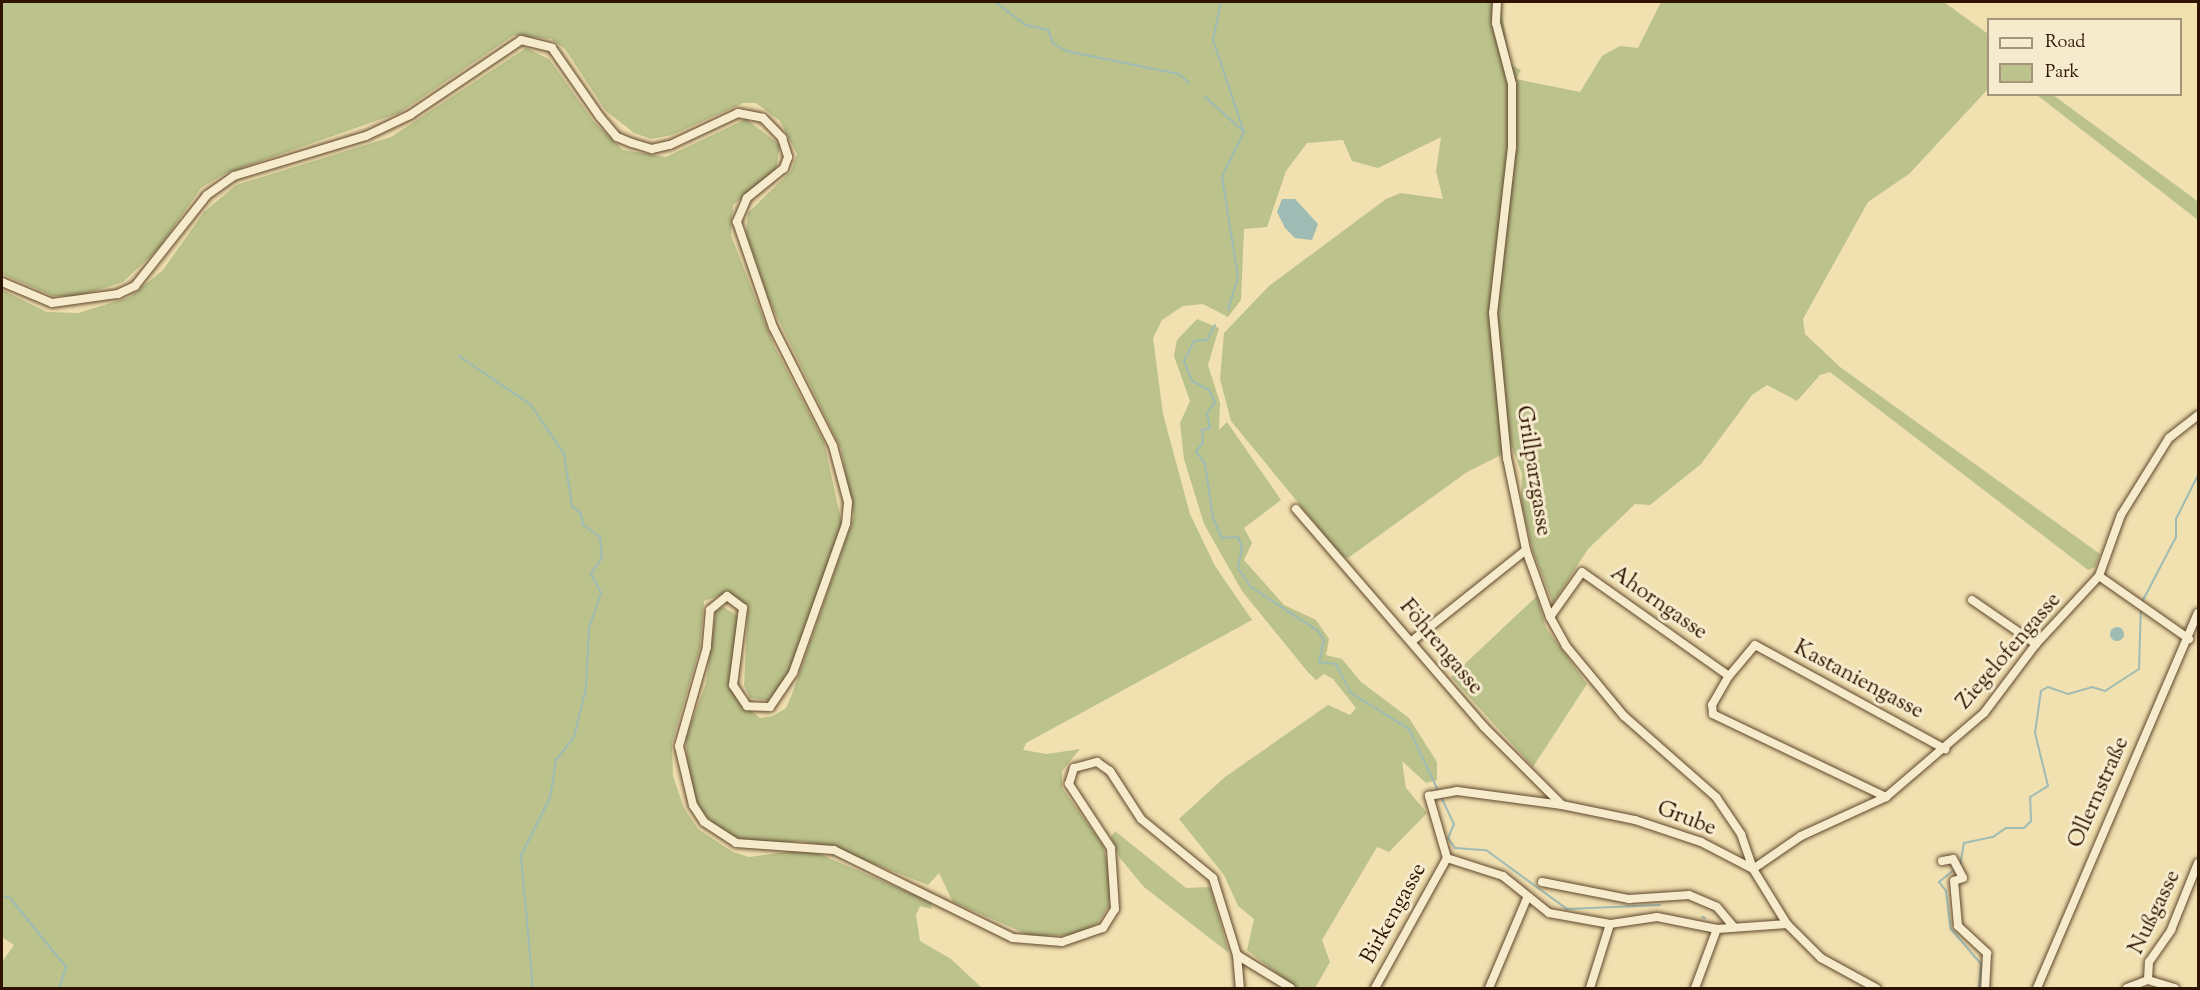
<!DOCTYPE html>
<html>
<head>
<meta charset="utf-8">
<style>
	body { margin:0 }
	#map { position:relative; width:2200px; height:990px; overflow:hidden; background:#f1e0b0; font-family:"Sorts Mill Goudy",serif }
	div>[style] { position:absolute }
	[style*='--x'] { left:calc(var(--x)*1px); top:calc(var(--y)*1px); width:calc(var(--w)*1px); rotate:calc(var(--a)*1deg) }
	.green>* { inset:0; background:#bbc28b }
	.water>* { inset:0; background:#9ebbb4 }
	.round { border-radius:50% }
	.stream>* { height:2px; margin:-1px; padding:0 1px; transform-origin:1px; border-radius:1px; background:#9ebbb4 }
	.roads { filter:drop-shadow(0 0 2px #5f462c) drop-shadow(0 0 2px #5f462c) }
	.minor>* { height:8px; margin:-4px; padding:0 4px; transform-origin:4px; border-radius:4px; background:#f6ebcc }
	span { translate:-50% -50%; white-space:nowrap; text-align:center; line-height:1.15; -webkit-text-stroke:6px #f6ebcc; paint-order:stroke }
	.street-label { font-size:22px; color:#2e1300 }
	.frame { position:absolute; inset:0; border:3px solid #2e1300; pointer-events:none }
	.legend { position:absolute; left:1987px; top:18px; width:195px; height:78px; box-sizing:border-box; background:#f6ebcc; border:2px solid #a6957a; margin:0; padding:8px 10px; list-style:none; font-size:18px; color:#2e1300 }
	.legend li { display:flex; align-items:center; gap:12px; height:30px }
	.legend b { width:30px; border:2px solid #a6957a }
</style>
</head>
<body>
<div id="map">
	<div class="green">
		<div style="clip-path:polygon(2px 2px,1500px 2px,1511px 65px,1521px 70px,1516px 79px,1580px 92px,1602px 56px,1620px 46px,1638px 48px,1661px 2px,1944px 2px,1988px 34px,1988px 89px,1909px 174px,1868px 202px,1803px 319px,1805px 334px,1840px 367px,2100px 554px,2095px 567px,2088px 570px,1830px 372px,1820px 375px,1797px 401px,1767px 385px,1752px 395px,1701px 464px,1650px 505px,1635px 504px,1588px 549px,1553px 603px,1533px 552px,1521px 500px,1522px 474px,1509px 439px,1500px 439px,1503px 454px,1467px 472px,1348px 558px,1342px 556px,1231px 421px,1220px 379px,1224px 333px,1269px 286px,1386px 199px,1401px 193px,1443px 199px,1436px 171px,1441px 137px,1378px 168px,1352px 161px,1343px 140px,1307px 143px,1286px 171px,1267px 227px,1244px 229px,1241px 300px,1228px 317px,1203px 304px,1183px 306px,1162px 320px,1153px 338px,1163px 414px,1190px 514px,1215px 566px,1252px 620px,1026px 743px,1023px 750px,1047px 754px,1080px 749px,1062px 771px,1062px 788px,1103px 845px,1111px 880px,1109px 906px,1097px 924px,1073px 935px,1031px 936px,953px 902px,939px 873px,928px 885px,834px 848px,802px 841px,758px 844px,725px 834px,702px 812px,689px 783px,686px 738px,706px 683px,716px 611px,723px 607px,737px 615px,736px 699px,760px 718px,773px 716px,786px 708px,792px 694px,854px 517px,841px 449px,769px 300px,746px 233px,748px 213px,791px 171px,797px 154px,780px 121px,756px 103px,743px 103px,672px 135px,651px 139px,634px 133px,606px 111px,565px 49px,551px 39px,514px 35px,399px 113px,224px 174px,201px 188px,158px 249px,123px 282px,79px 296px,53px 296px,2px 274px)"></div>
		<div style="clip-path:polygon(526px 48px,549px 59px,594px 122px,623px 150px,666px 157px,746px 119px,780px 145px,776px 170px,733px 205px,731px 235px,774px 346px,824px 442px,842px 524px,786px 682px,773px 701px,750px 698px,744px 685px,748px 607px,727px 593px,704px 601px,700px 647px,672px 743px,673px 776px,684px 808px,698px 829px,733px 852px,749px 857px,800px 850px,822px 855px,931px 902px,932px 909px,920px 906px,916px 915px,920px 941px,951px 959px,982px 988px,2px 988px,2px 962px,14px 945px,2px 937px,2px 290px,47px 312px,78px 313px,130px 297px,163px 270px,204px 212px,236px 185px,391px 137px)"></div>
		<div style="clip-path:polygon(2037px 95px,2053px 95px,2192px 197px,2198px 202px,2198px 220px)"></div>
		<div style="clip-path:polygon(1197px 319px,1219px 328px,1208px 365px,1220px 403px,1219px 430px,1227px 422px,1281px 500px,1244px 528px,1252px 543px,1244px 560px,1284px 605px,1316px 620px,1329px 639px,1326px 655px,1342px 659px,1361px 682px,1409px 718px,1437px 762px,1437px 780px,1426px 783px,1402px 761px,1406px 788px,1427px 813px,1389px 852px,1377px 847px,1322px 940px,1330px 962px,1315px 988px,1296px 988px,1247px 950px,1254px 919px,1238px 906px,1224px 875px,1179px 819px,1225px 777px,1328px 705px,1350px 715px,1356px 708px,1333px 679px,1324px 674px,1316px 680px,1307px 671px,1242px 591px,1204px 524px,1184px 459px,1180px 423px,1190px 401px,1174px 356px,1177px 340px)"></div>
		<div style="clip-path:polygon(1537px 596px,1546px 628px,1587px 684px,1533px 767px,1451px 677px)"></div>
		<div style="clip-path:polygon(1115px 831px,1186px 888px,1210px 887px,1229px 953px,1144px 887px,1120px 858px,1111px 837px)"></div>
	</div>
	<div class="water">
		<div style="clip-path:polygon(1282px 199px,1295px 199px,1318px 224px,1312px 240px,1295px 238px,1285px 228px,1277px 212px)"></div>
		<div class="round" style="left:2110px;top:627px;width:14px;height:14px"></div>
	</div>
	<div class="stream">
		<div style="--x:995;--y:2;--w:38;--a:37"></div>
		<div style="--x:1025;--y:25;--w:24;--a:12"></div>
		<div style="--x:1048;--y:30;--w:14;--a:69"></div>
		<div style="--x:1053;--y:43;--w:15;--a:32"></div>
		<div style="--x:1066;--y:51;--w:115;--a:11.5"></div>
		<div style="--x:1179;--y:74;--w:13;--a:42"></div>
		<div style="--x:1221;--y:2;--w:39;--a:102"></div>
		<div style="--x:1213;--y:40;--w:97;--a:71.4"></div>
		<div style="--x:1244;--y:132;--w:50;--a:116.1"></div>
		<div style="--x:1222;--y:177;--w:101;--a:80.9"></div>
		<div style="--x:1238;--y:277;--w:34;--a:107"></div>
		<div style="--x:1205;--y:97;--w:50;--a:41.7"></div>
		<div style="--x:1215;--y:325;--w:17;--a:118"></div>
		<div style="--x:1207;--y:340;--w:13;--a:176"></div>
		<div style="--x:1194;--y:341;--w:22;--a:117"></div>
		<div style="--x:1184;--y:361;--w:22;--a:68"></div>
		<div style="--x:1192;--y:381;--w:19;--a:28"></div>
		<div style="--x:1209;--y:390;--w:14;--a:65"></div>
		<div style="--x:1215;--y:403;--w:13;--a:129"></div>
		<div style="--x:1207;--y:413;--w:15;--a:79"></div>
		<div style="--x:1210;--y:428;--w:8;--a:166"></div>
		<div style="--x:1202;--y:430;--w:13;--a:86"></div>
		<div style="--x:1203;--y:443;--w:11;--a:131"></div>
		<div style="--x:1196;--y:451;--w:16;--a:55"></div>
		<div style="--x:1205;--y:464;--w:55;--a:81.6"></div>
		<div style="--x:1213;--y:518;--w:22;--a:66"></div>
		<div style="--x:1222;--y:538;--w:16;--a:-4"></div>
		<div style="--x:1238;--y:537;--w:11;--a:68"></div>
		<div style="--x:1242;--y:547;--w:21;--a:101"></div>
		<div style="--x:1238;--y:568;--w:23;--a:56"></div>
		<div style="--x:1251;--y:587;--w:80;--a:33.3"></div>
		<div style="--x:1318;--y:631;--w:11;--a:56"></div>
		<div style="--x:1324;--y:640;--w:23;--a:103"></div>
		<div style="--x:1319;--y:662;--w:17;--a:7"></div>
		<div style="--x:1336;--y:664;--w:33;--a:63"></div>
		<div style="--x:1351;--y:693;--w:68;--a:31.8"></div>
		<div style="--x:1409;--y:729;--w:105;--a:64.7"></div>
		<div style="--x:1454;--y:824;--w:15;--a:113"></div>
		<div style="--x:1448;--y:838;--w:12;--a:55"></div>
		<div style="--x:1455;--y:848;--w:31;--a:4"></div>
		<div style="--x:1486;--y:850;--w:100;--a:36.1"></div>
		<div style="--x:1567;--y:909;--w:93;--a:-2.5"></div>
		<div style="--x:459;--y:356;--w:86;--a:34.1"></div>
		<div style="--x:530;--y:404;--w:60;--a:55.8"></div>
		<div style="--x:564;--y:454;--w:53;--a:81.3"></div>
		<div style="--x:572;--y:506;--w:12;--a:42"></div>
		<div style="--x:581;--y:514;--w:11;--a:80"></div>
		<div style="--x:583;--y:525;--w:21;--a:35"></div>
		<div style="--x:600;--y:537;--w:21;--a:85"></div>
		<div style="--x:602;--y:558;--w:19;--a:125"></div>
		<div style="--x:591;--y:574;--w:21;--a:62"></div>
		<div style="--x:601;--y:593;--w:37;--a:109"></div>
		<div style="--x:589;--y:628;--w:60;--a:92.9"></div>
		<div style="--x:586;--y:688;--w:50;--a:103.8"></div>
		<div style="--x:574;--y:737;--w:29;--a:128"></div>
		<div style="--x:556;--y:760;--w:38;--a:99"></div>
		<div style="--x:550;--y:798;--w:65;--a:116.6"></div>
		<div style="--x:521;--y:856;--w:133;--a:84.8"></div>
		<div style="--x:2142;--y:602;--w:73;--a:-62.4"></div>
		<div style="--x:2176;--y:537;--w:18;--a:-90"></div>
		<div style="--x:2176;--y:519;--w:49;--a:-63.4"></div>
		<div style="--x:1960;--y:867;--w:24;--a:-81"></div>
		<div style="--x:1964;--y:843;--w:30;--a:-12"></div>
		<div style="--x:1993;--y:837;--w:16;--a:-35"></div>
		<div style="--x:2006;--y:828;--w:18;--a:0"></div>
		<div style="--x:2024;--y:828;--w:10;--a:-45"></div>
		<div style="--x:2031;--y:821;--w:24;--a:-92"></div>
		<div style="--x:2030;--y:797;--w:21;--a:-31"></div>
		<div style="--x:2048;--y:786;--w:55;--a:-103.8"></div>
		<div style="--x:2035;--y:733;--w:42;--a:-81.9"></div>
		<div style="--x:2041;--y:691;--w:8;--a:-30"></div>
		<div style="--x:2048;--y:687;--w:21;--a:19"></div>
		<div style="--x:2068;--y:694;--w:25;--a:-16"></div>
		<div style="--x:2092;--y:687;--w:14;--a:17"></div>
		<div style="--x:2105;--y:691;--w:40;--a:-32.9"></div>
		<div style="--x:2139;--y:669;--w:62;--a:-88.2"></div>
		<div style="--x:1955;--y:869;--w:21;--a:141"></div>
		<div style="--x:1939;--y:882;--w:11;--a:52"></div>
		<div style="--x:1946;--y:891;--w:38;--a:83"></div>
		<div style="--x:1951;--y:929;--w:46;--a:49.4"></div>
		<div style="--x:1981;--y:964;--w:24;--a:95"></div>
		<div style="--x:2;--y:896;--w:8;--a:14"></div>
		<div style="--x:10;--y:898;--w:89;--a:50.9"></div>
		<div style="--x:66;--y:967;--w:22;--a:108"></div>
		<div style="--x:1702;--y:917;--w:3;--a:18"></div>
	</div>
	<div class="roads">
		<div class="minor">
			<div style="--x:1497;--y:2;--w:21;--a:93"></div>
			<div style="--x:1496;--y:23;--w:63;--a:75.3"></div>
			<div style="--x:1512;--y:84;--w:63;--a:90"></div>
			<div style="--x:1512;--y:147;--w:167;--a:96.5"></div>
			<div style="--x:1493;--y:313;--w:146;--a:84.5"></div>
			<div style="--x:1507;--y:458;--w:94;--a:78.3"></div>
			<div style="--x:1526;--y:550;--w:71;--a:70.3"></div>
			<div style="--x:1550;--y:617;--w:33;--a:61"></div>
			<div style="--x:1566;--y:646;--w:91;--a:50.4"></div>
			<div style="--x:1624;--y:716;--w:123;--a:41.4"></div>
			<div style="--x:1716;--y:797;--w:45;--a:56"></div>
			<div style="--x:1741;--y:834;--w:37;--a:71"></div>
			<div style="--x:2;--y:282;--w:54;--a:22.8"></div>
			<div style="--x:52;--y:303;--w:67;--a:-7.8"></div>
			<div style="--x:118;--y:294;--w:19;--a:-25"></div>
			<div style="--x:135;--y:286;--w:116;--a:-51.6"></div>
			<div style="--x:207;--y:195;--w:33;--a:-35"></div>
			<div style="--x:234;--y:176;--w:138;--a:-16.9"></div>
			<div style="--x:366;--y:136;--w:49;--a:-25.5"></div>
			<div style="--x:410;--y:115;--w:134;--a:-34"></div>
			<div style="--x:521;--y:40;--w:32;--a:14"></div>
			<div style="--x:552;--y:48;--w:84;--a:55.2"></div>
			<div style="--x:600;--y:117;--w:26;--a:50"></div>
			<div style="--x:617;--y:137;--w:16;--a:22"></div>
			<div style="--x:632;--y:143;--w:21;--a:17"></div>
			<div style="--x:652;--y:149;--w:18;--a:-13"></div>
			<div style="--x:670;--y:145;--w:75;--a:-25.2"></div>
			<div style="--x:738;--y:113;--w:25;--a:11"></div>
			<div style="--x:763;--y:118;--w:28;--a:46"></div>
			<div style="--x:782;--y:138;--w:20;--a:72"></div>
			<div style="--x:788;--y:157;--w:12;--a:110"></div>
			<div style="--x:784;--y:168;--w:48;--a:141"></div>
			<div style="--x:747;--y:198;--w:26;--a:113"></div>
			<div style="--x:737;--y:222;--w:111;--a:71.1"></div>
			<div style="--x:773;--y:327;--w:133;--a:63.2"></div>
			<div style="--x:833;--y:446;--w:58;--a:75"></div>
			<div style="--x:848;--y:502;--w:22;--a:95"></div>
			<div style="--x:846;--y:524;--w:158;--a:109.6"></div>
			<div style="--x:793;--y:673;--w:41;--a:124.1"></div>
			<div style="--x:770;--y:707;--w:23;--a:-178"></div>
			<div style="--x:747;--y:706;--w:25;--a:-124"></div>
			<div style="--x:733;--y:685;--w:78;--a:-82.6"></div>
			<div style="--x:743;--y:608;--w:20;--a:-143"></div>
			<div style="--x:727;--y:596;--w:22;--a:141"></div>
			<div style="--x:710;--y:610;--w:37;--a:95"></div>
			<div style="--x:707;--y:647;--w:103;--a:105.8"></div>
			<div style="--x:679;--y:746;--w:61;--a:76.7"></div>
			<div style="--x:693;--y:805;--w:20;--a:57"></div>
			<div style="--x:704;--y:822;--w:38;--a:33"></div>
			<div style="--x:736;--y:843;--w:98;--a:4.1"></div>
			<div style="--x:834;--y:850;--w:199;--a:26.2"></div>
			<div style="--x:1013;--y:938;--w:49;--a:4.7"></div>
			<div style="--x:1062;--y:942;--w:43;--a:-18.9"></div>
			<div style="--x:1103;--y:928;--w:22;--a:-58"></div>
			<div style="--x:1115;--y:909;--w:61;--a:-93.8"></div>
			<div style="--x:1111;--y:848;--w:77;--a:-123.3"></div>
			<div style="--x:1069;--y:784;--w:17;--a:-73"></div>
			<div style="--x:1074;--y:768;--w:24;--a:-15"></div>
			<div style="--x:1097;--y:762;--w:16;--a:35"></div>
			<div style="--x:1110;--y:771;--w:57;--a:57.1"></div>
			<div style="--x:1141;--y:819;--w:93;--a:39.3"></div>
			<div style="--x:1213;--y:878;--w:81;--a:72.7"></div>
			<div style="--x:1237;--y:955;--w:33;--a:85"></div>
			<div style="--x:1296;--y:509;--w:288;--a:49.2"></div>
			<div style="--x:1484;--y:727;--w:109;--a:45"></div>
			<div style="--x:2099;--y:576;--w:110;--a:35"></div>
			<div style="--x:1972;--y:600;--w:78;--a:34.5"></div>
			<div style="--x:1550;--y:617;--w:55;--a:-54.6"></div>
			<div style="--x:1582;--y:572;--w:180;--a:35.3"></div>
			<div style="--x:1412;--y:641;--w:146;--a:-38.6"></div>
			<div style="--x:1886;--y:797;--w:192;--a:-154.4"></div>
			<div style="--x:1713;--y:714;--w:9;--a:-96"></div>
			<div style="--x:1712;--y:705;--w:34;--a:-60"></div>
			<div style="--x:1729;--y:676;--w:40;--a:-50"></div>
			<div style="--x:1755;--y:645;--w:217;--a:28.7"></div>
			<div style="--x:1942;--y:861;--w:11;--a:-10"></div>
			<div style="--x:1953;--y:859;--w:21;--a:62"></div>
			<div style="--x:1963;--y:878;--w:9;--a:162"></div>
			<div style="--x:1954;--y:881;--w:45;--a:84.9"></div>
			<div style="--x:1958;--y:926;--w:40;--a:43"></div>
			<div style="--x:1987;--y:953;--w:35;--a:93"></div>
			<div style="--x:1753;--y:869;--w:58;--a:-34.5"></div>
			<div style="--x:1801;--y:836;--w:94;--a:-24.6"></div>
			<div style="--x:1886;--y:797;--w:129;--a:-40.6"></div>
			<div style="--x:1984;--y:713;--w:86;--a:-53"></div>
			<div style="--x:2036;--y:644;--w:93;--a:-47.2"></div>
			<div style="--x:2099;--y:576;--w:65;--a:-70.2"></div>
			<div style="--x:2121;--y:515;--w:91;--a:-58.1"></div>
			<div style="--x:2169;--y:438;--w:37;--a:-38"></div>
			<div style="--x:1542;--y:882;--w:89;--a:11.1"></div>
			<div style="--x:1629;--y:899;--w:60;--a:-3.8"></div>
			<div style="--x:1689;--y:895;--w:30;--a:23"></div>
			<div style="--x:1717;--y:907;--w:26;--a:50"></div>
			<div style="--x:1787;--y:924;--w:70;--a:175.9"></div>
			<div style="--x:1717;--y:929;--w:61;--a:-168.7"></div>
			<div style="--x:1657;--y:917;--w:48;--a:171.5"></div>
			<div style="--x:1610;--y:924;--w:62;--a:-169.8"></div>
			<div style="--x:1549;--y:913;--w:59;--a:-141.2"></div>
			<div style="--x:1503;--y:876;--w:59;--a:-162.2"></div>
			<div style="--x:1447;--y:858;--w:65;--a:-106.2"></div>
			<div style="--x:1429;--y:796;--w:28;--a:-10"></div>
			<div style="--x:1457;--y:791;--w:106;--a:7.6"></div>
			<div style="--x:1562;--y:805;--w:75;--a:11.6"></div>
			<div style="--x:1635;--y:820;--w:70;--a:18.4"></div>
			<div style="--x:1701;--y:842;--w:59;--a:27.4"></div>
			<div style="--x:1753;--y:869;--w:65;--a:58.3"></div>
			<div style="--x:1787;--y:924;--w:48;--a:45"></div>
			<div style="--x:1821;--y:958;--w:63;--a:28.6"></div>
			<div style="--x:1237;--y:955;--w:63;--a:31.4"></div>
			<div style="--x:2148;--y:980;--w:18;--a:-87"></div>
			<div style="--x:2149;--y:962;--w:39;--a:-55"></div>
			<div style="--x:2171;--y:930;--w:72;--a:-68.1"></div>
			<div style="--x:1375;--y:988;--w:149;--a:-61"></div>
			<div style="--x:1489;--y:988;--w:98;--a:-67.1"></div>
			<div style="--x:1590;--y:988;--w:67;--a:-72.6"></div>
			<div style="--x:1695;--y:988;--w:63;--a:-69.6"></div>
			<div style="--x:2037;--y:988;--w:408;--a:-66.8"></div>
			<div style="--x:2127;--y:988;--w:22;--a:-21"></div>
			<div style="--x:2148;--y:980;--w:28;--a:17"></div>
		</div>
	</div>
	<div class="street-label">
		<span style="left:1532px;top:471px;rotate:81deg">Grillparzgasse</span>
		<span style="left:1658px;top:604px;rotate:35deg">Ahorngasse</span>
		<span style="left:1440px;top:648px;rotate:50deg">Föhrengasse</span>
		<span style="left:2010px;top:652px;rotate:-49deg">Ziegelofengasse</span>
		<span style="left:1858px;top:681px;rotate:28deg">Kastaniengasse</span>
		<span style="left:2100px;top:793px;rotate:-66deg">Ollernstraße</span>
		<span style="left:1686px;top:820px;rotate:21deg">Grube</span>
		<span style="left:2156px;top:913px;rotate:-64deg">Nußgasse</span>
		<span style="left:1395px;top:914px;rotate:-61deg">Birkengasse</span>
	</div>
	<div class="frame"></div>
	<ul class="legend">
	<li><b style="height:8px;background:#f6ebcc"></b>Road</li>
	<li><b style="height:16px;background:#bbc28b"></b>Park</li>
	</ul>
</div>
</body>
</html>
